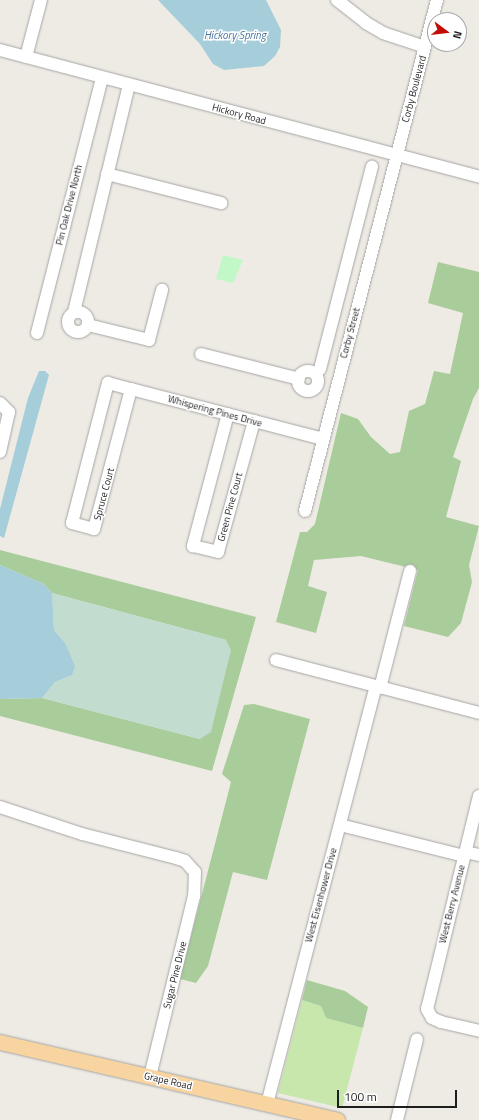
<!DOCTYPE html>
<html>
<head>
<meta charset="utf-8">
<style>
	body { margin:0 }
	#map { position:relative; width:479px; height:1120px; overflow:hidden; background:#eeebe4; font-family:"Titillium Web",sans-serif }
	div>[style] { position:absolute }
	[style*='--x'] { left:calc(var(--x)*1px); top:calc(var(--y)*1px); width:calc(var(--w)*1px); rotate:calc(var(--a)*1deg) }
	.grass>* { inset:0; background:#c7e7ac }
	.forest>* { inset:0; background:#a8cc9a }
	.wetland>* { inset:0; background:#c2dcd0 }
	.park>* { inset:0; background:#c2f7c8 }
	.water>* { inset:0; background:#a6cdda }
	.roads { filter:drop-shadow(0 0 1px #a5a5a5) drop-shadow(0 0 1px #a5a5a5) }
	.minor>* { height:12px; margin:-6px; padding:0 6px; transform-origin:6px; border-radius:6px; background:#fff }
	.minor>.ring { margin:-6px; padding:0; box-sizing:content-box; background:none; border:12px solid #fff; border-radius:50% }
	.major>* { height:15px; margin:-7.5px; padding:0 7.5px; transform-origin:7.5px; border-radius:7.5px; background:#f8d4a0 }
	span { translate:-50% -50%; white-space:nowrap; text-align:center; line-height:1.15; -webkit-text-stroke:3px #fff; paint-order:stroke }
	.street-label { font-size:10px; color:#1e1e1e }
	.water-label { font-size:11px; color:#4b75a1; font-style:italic }
	.north { position:absolute; left:427px; top:12px; width:40px; height:40px; box-sizing:border-box; background:#fff; border:1px solid #a5a5a5; border-radius:50%; rotate:105deg; font-size:11px; font-weight:700; line-height:16px; text-align:center; color:#1e1e1e }
	.north::after { content:''; display:block; margin:auto; width:14px; height:18px; background:#c30d08; clip-path:polygon(50% 0,100% 100%,50% 72%,0 100%) }
	.scale { position:absolute; left:337px; top:1090px; width:120px; height:18px; box-sizing:border-box; border:2px solid #1e1e1e; border-top:0; padding-left:5px; font-size:12px; line-height:14px; white-space:nowrap; color:#1e1e1e; -webkit-text-stroke:3px #fff; paint-order:stroke }
</style>
</head>
<body>
<div id="map">
	<div class="grass">
		<div style="clip-path:polygon(302px 1000px,321px 1006px,326px 1018px,363px 1028px,342px 1108px,278px 1093px)"></div>
	</div>
	<div class="forest">
		<div style="clip-path:polygon(438px 262px,479px 272px,479px 388px,473px 399px,453px 457px,461px 461px,446px 517px,479px 526px,469px 565px,472px 582px,461px 623px,448px 637px,404px 626px,418px 570px,361px 556px,314px 560px,308px 586px,327px 592px,316px 633px,276px 622px,300px 532px,307px 532px,315px 524px,341px 413px,358px 419px,371px 437px,390px 454px,400px 452px,409px 411px,425px 404px,434px 371px,450px 374px,463px 313px,428px 303px)"></div>
		<div style="clip-path:polygon(0 550px,256px 617px,212px 771px,0 716px,0 699px,42px 698px,200px 739px,226px 640px,52px 593px,44px 584px,0 565px)"></div>
		<div style="clip-path:polygon(254px 704px,310px 719px,267px 880px,233px 872px,208px 966px,196px 983px,180px 979px,231px 782px,222px 774px,244px 705px)"></div>
		<div style="clip-path:polygon(307px 980px,345px 991px,368px 1007px,363px 1028px,326px 1018px,321px 1006px,302px 1000px)"></div>
	</div>
	<div class="wetland">
		<div style="clip-path:polygon(52px 593px,226px 640px,231px 650px,211px 732px,200px 739px,42px 698px,55px 682px,72px 675px,65px 643px,54px 630px)"></div>
	</div>
	<div class="park">
		<div style="clip-path:polygon(223px 255px,243px 260px,233px 283px,216px 279px)"></div>
	</div>
	<div class="water">
		<div style="clip-path:polygon(158px 0,266px 0,281px 30px,280px 47px,275px 56px,264px 66px,224px 70px,213px 64px,200px 44px)"></div>
		<div style="clip-path:polygon(39px 371px,45px 371px,49px 375px,4px 538px,0 536px,0 509px,28px 398px)"></div>
		<div style="clip-path:polygon(0 565px,44px 584px,52px 593px,54px 630px,65px 643px,75px 666px,72px 675px,55px 682px,42px 698px,0 699px)"></div>
	</div>
	<div class="roads">
		<div class="minor">
			<div style="--x:337;--y:0;--w:37;--a:38"></div>
			<div style="--x:366;--y:23;--w:20;--a:30"></div>
			<div style="--x:383;--y:33;--w:44;--a:18.4"></div>
			<div style="--x:0;--y:50;--w:496;--a:14.8"></div>
			<div style="--x:26;--y:57;--w:59;--a:-75.3"></div>
			<div style="--x:107;--y:174;--w:118;--a:14.3"></div>
			<div class="ring" style="left:68px;top:312px;width:8px;height:8px"></div>
			<div style="--x:74;--y:312;--w:234;--a:-76.4"></div>
			<div style="--x:88;--y:325;--w:63;--a:13.8"></div>
			<div style="--x:149;--y:340;--w:52;--a:-75.4"></div>
			<div style="--x:37;--y:333;--w:263;--a:-75.7"></div>
			<div style="--x:201;--y:354;--w:101;--a:14.3"></div>
			<div style="--x:320;--y:369;--w:209;--a:-75.6"></div>
			<div class="ring" style="left:298px;top:371px;width:8px;height:8px"></div>
			<div style="--x:131;--y:389;--w:145;--a:104.8"></div>
			<div style="--x:94;--y:529;--w:23;--a:-165"></div>
			<div style="--x:72;--y:523;--w:145;--a:-75.6"></div>
			<div style="--x:108;--y:383;--w:24;--a:15"></div>
			<div style="--x:131;--y:389;--w:127;--a:14.6"></div>
			<div style="--x:254;--y:421;--w:71;--a:14.6"></div>
			<div style="--x:0;--y:403;--w:13;--a:45"></div>
			<div style="--x:9;--y:412;--w:41;--a:102.7"></div>
			<div style="--x:228;--y:414;--w:137;--a:104.9"></div>
			<div style="--x:193;--y:546;--w:26;--a:13"></div>
			<div style="--x:218;--y:552;--w:136;--a:-74.6"></div>
			<div style="--x:305;--y:511;--w:528;--a:-75.52"></div>
			<div style="--x:276;--y:660;--w:210;--a:14.6"></div>
			<div style="--x:380;--y:688;--w:121;--a:-75.6"></div>
			<div style="--x:479;--y:796;--w:219;--a:103.7"></div>
			<div style="--x:427;--y:1009;--w:10;--a:61"></div>
			<div style="--x:432;--y:1018;--w:10;--a:24"></div>
			<div style="--x:441;--y:1022;--w:39;--a:13"></div>
			<div style="--x:0;--y:807;--w:86;--a:18.2"></div>
			<div style="--x:82;--y:834;--w:97;--a:14.3"></div>
			<div style="--x:176;--y:858;--w:9;--a:18"></div>
			<div style="--x:185;--y:861;--w:15;--a:48"></div>
			<div style="--x:195;--y:872;--w:24;--a:92"></div>
			<div style="--x:194;--y:896;--w:186;--a:103.7"></div>
			<div style="--x:340;--y:825;--w:128;--a:14"></div>
			<div style="--x:465;--y:852;--w:14;--a:12"></div>
			<div style="--x:267;--y:1104;--w:431;--a:-75.4"></div>
			<div style="--x:397;--y:1120;--w:83;--a:-76.1"></div>
		</div>
		<div class="major">
			<div style="--x:0;--y:1042;--w:346;--a:13"></div>
		</div>
	</div>
	<div class="street-label">
		<span style="left:414px;top:89px;rotate:-75deg">Corby Boulevard</span>
		<span style="left:239px;top:114px;rotate:15deg">Hickory Road</span>
		<span style="left:69px;top:205px;rotate:-76deg">Pin Oak Drive North</span>
		<span style="left:350px;top:333px;rotate:-75deg">Corby Street</span>
		<span style="left:215px;top:411px;rotate:15deg">Whispering Pines Drive</span>
		<span style="left:104px;top:494px;rotate:-75deg">Spruce Court</span>
		<span style="left:230px;top:507px;rotate:-75deg">Green Pine Court</span>
		<span style="left:321px;top:895px;rotate:-75deg">West Eisenhower Drive</span>
		<span style="left:452px;top:904px;rotate:-76deg">West Berry Avenue</span>
		<span style="left:175px;top:975px;rotate:-76deg">Sugar Pine Drive</span>
		<span style="left:168px;top:1081px;rotate:13deg">Grape Road</span>
	</div>
	<div class="water-label">
		<span style="left:235px;top:35px">Hickory Spring</span>
	</div>
	<div class="north">N</div>
	<div class="scale">100 m</div>
</div>
</body>
</html>
